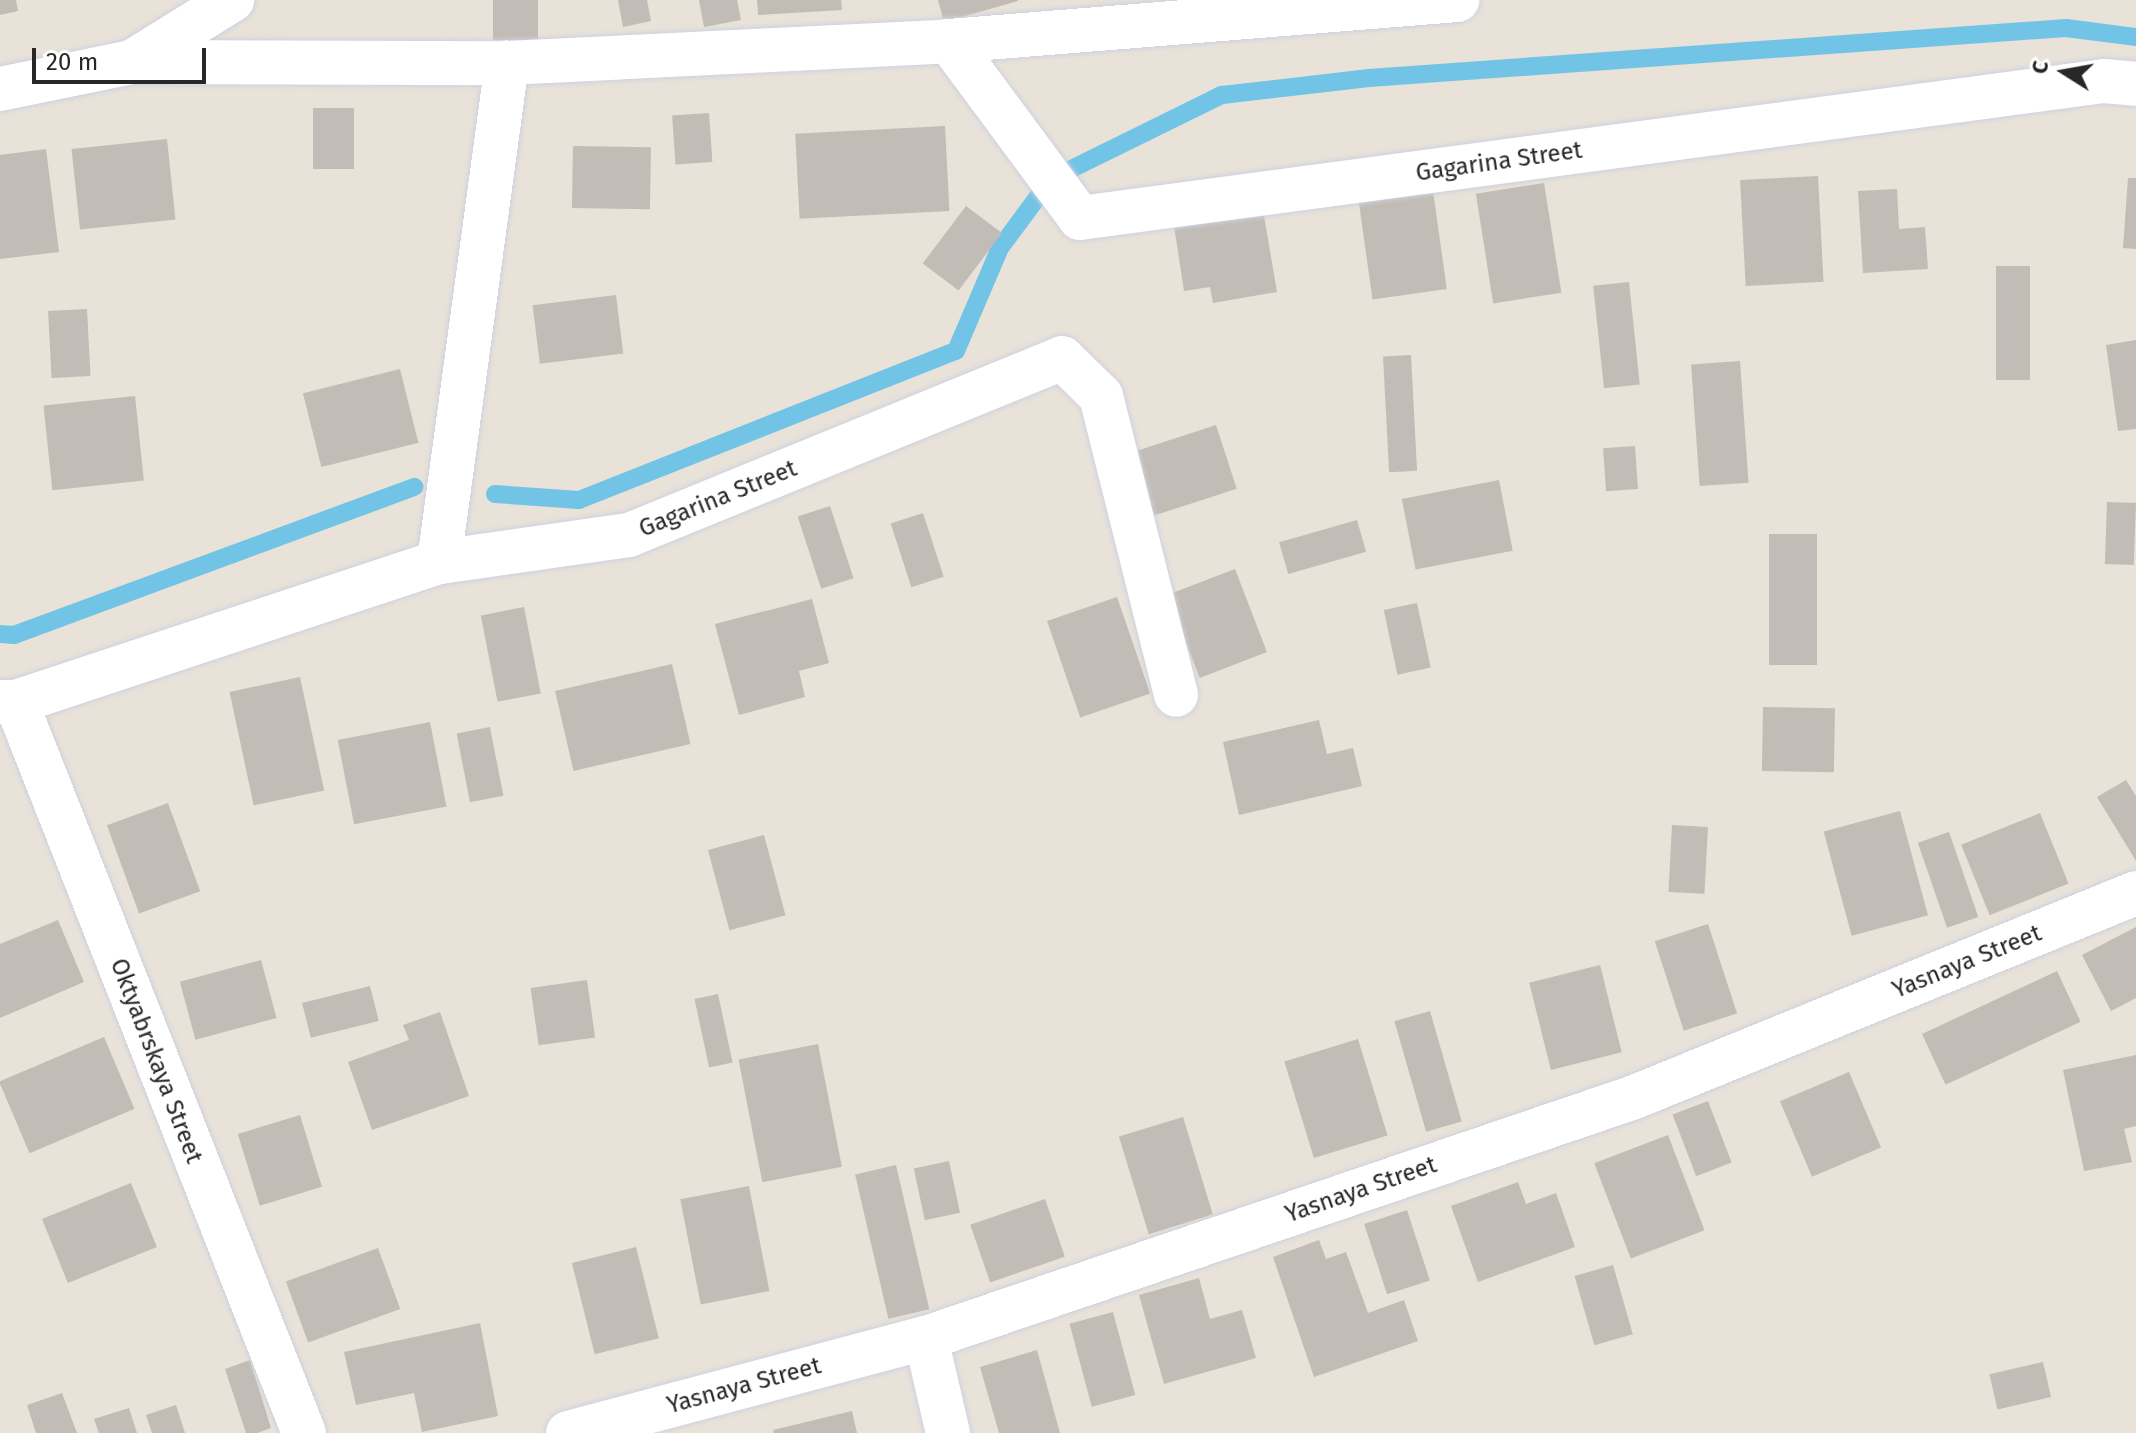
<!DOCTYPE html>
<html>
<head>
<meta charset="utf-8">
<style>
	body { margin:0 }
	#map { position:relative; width:2136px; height:1433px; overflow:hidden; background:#e8e2d9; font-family:"Fira Sans",sans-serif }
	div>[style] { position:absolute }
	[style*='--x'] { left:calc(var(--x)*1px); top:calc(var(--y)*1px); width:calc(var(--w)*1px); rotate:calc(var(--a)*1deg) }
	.stream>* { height:18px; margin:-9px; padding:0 9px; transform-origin:9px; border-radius:9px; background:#71c4e5 }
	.building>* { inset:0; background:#c1bcb5; transform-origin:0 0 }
	.roads { filter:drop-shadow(0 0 2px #ced1df) drop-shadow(0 0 2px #ced1df) }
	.street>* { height:44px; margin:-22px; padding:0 22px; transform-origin:22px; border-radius:22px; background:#fff }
	.secondary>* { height:44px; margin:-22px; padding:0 22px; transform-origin:22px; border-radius:22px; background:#fff }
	span { translate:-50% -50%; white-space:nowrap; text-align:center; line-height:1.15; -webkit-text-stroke:8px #fff; paint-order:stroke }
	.street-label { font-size:24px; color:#272727 }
	.north { position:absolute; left:2024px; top:32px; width:80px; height:80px; -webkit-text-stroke:6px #fff; paint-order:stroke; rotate:281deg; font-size:22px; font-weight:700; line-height:32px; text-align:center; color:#272727 }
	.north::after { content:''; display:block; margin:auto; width:28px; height:36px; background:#272727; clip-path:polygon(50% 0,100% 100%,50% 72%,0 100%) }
	.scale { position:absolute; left:32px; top:48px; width:174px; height:36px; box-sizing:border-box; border:4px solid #272727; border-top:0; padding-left:10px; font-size:24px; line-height:28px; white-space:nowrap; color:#272727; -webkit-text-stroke:6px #fff; paint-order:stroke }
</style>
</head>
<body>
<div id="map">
	<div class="stream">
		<div style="--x:495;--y:494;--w:84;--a:4.1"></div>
		<div style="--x:579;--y:500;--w:405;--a:-21.6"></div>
		<div style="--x:956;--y:351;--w:112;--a:-66.9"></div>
		<div style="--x:1000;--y:248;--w:86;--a:-53.5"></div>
		<div style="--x:1051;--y:179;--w:191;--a:-26.2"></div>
		<div style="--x:1222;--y:95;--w:148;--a:-6.6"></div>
		<div style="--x:1369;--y:78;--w:699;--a:-4.1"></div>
		<div style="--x:2066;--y:28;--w:71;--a:7.3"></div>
		<div style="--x:0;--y:634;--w:14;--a:4"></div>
		<div style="--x:14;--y:635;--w:427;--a:-20.3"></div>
	</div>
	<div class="building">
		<div style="clip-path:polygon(0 0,16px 0,18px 11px,0 15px)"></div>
		<div style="left:493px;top:0;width:45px;height:40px"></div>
		<div style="clip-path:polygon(618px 0,647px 0,651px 21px,623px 27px)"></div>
		<div style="clip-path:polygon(699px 0,737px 0,741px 20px,704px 27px)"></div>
		<div style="clip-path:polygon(757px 0,841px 0,842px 10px,758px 15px)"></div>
		<div style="clip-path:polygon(938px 0,1018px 0,1018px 1px,944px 22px)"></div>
		<div style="left:354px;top:108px;width:61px;height:41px;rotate:90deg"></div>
		<div style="left:709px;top:113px;width:49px;height:37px;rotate:86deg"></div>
		<div style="left:945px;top:126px;width:85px;height:150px;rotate:87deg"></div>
		<div style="left:167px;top:139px;width:81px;height:96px;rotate:84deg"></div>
		<div style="left:573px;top:146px;width:78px;height:62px;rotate:1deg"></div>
		<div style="clip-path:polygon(46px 149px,59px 252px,0 259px,0 155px)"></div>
		<div style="left:1818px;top:176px;width:106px;height:78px;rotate:87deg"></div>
		<div style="clip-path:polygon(2128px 178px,2136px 178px,2136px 249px,2123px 248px)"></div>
		<div style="left:1544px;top:183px;width:111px;height:69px;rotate:81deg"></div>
		<div style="clip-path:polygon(1897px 189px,1899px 229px,1925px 227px,1928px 269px,1863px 273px,1858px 191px)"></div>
		<div style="left:1433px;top:191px;width:99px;height:75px;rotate:82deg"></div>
		<div style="left:966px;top:206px;width:45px;height:72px;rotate:37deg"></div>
		<div style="clip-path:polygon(1263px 210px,1277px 292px,1213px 303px,1210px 287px,1184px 291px,1174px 226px)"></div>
		<div style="left:1996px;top:266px;width:34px;height:114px"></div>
		<div style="left:1629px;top:282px;width:103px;height:36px;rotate:84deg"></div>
		<div style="left:616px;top:295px;width:59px;height:84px;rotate:83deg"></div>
		<div style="left:87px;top:309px;width:67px;height:39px;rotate:87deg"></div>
		<div style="clip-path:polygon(2136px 340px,2136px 429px,2118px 431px,2106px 345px)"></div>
		<div style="left:1411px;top:355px;width:116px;height:28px;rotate:87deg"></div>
		<div style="left:1740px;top:361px;width:122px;height:49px;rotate:86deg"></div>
		<div style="left:400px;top:369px;width:76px;height:100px;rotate:76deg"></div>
		<div style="left:135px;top:396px;width:85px;height:92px;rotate:84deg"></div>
		<div style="left:1216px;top:425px;width:67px;height:87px;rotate:72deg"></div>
		<div style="left:1635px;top:446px;width:43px;height:32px;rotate:86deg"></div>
		<div style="left:1499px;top:480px;width:72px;height:99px;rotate:79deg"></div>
		<div style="left:2107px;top:502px;width:29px;height:62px;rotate:2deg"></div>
		<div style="left:830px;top:506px;width:76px;height:34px;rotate:72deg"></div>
		<div style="left:923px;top:513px;width:67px;height:34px;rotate:72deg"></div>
		<div style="left:1357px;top:520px;width:33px;height:81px;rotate:74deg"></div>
		<div style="left:1769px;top:534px;width:48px;height:131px"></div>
		<div style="left:1235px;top:569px;width:89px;height:72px;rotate:69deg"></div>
		<div style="left:1117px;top:597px;width:102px;height:74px;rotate:71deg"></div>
		<div style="clip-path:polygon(812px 599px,829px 663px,799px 671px,805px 697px,739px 715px,715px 624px)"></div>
		<div style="left:1417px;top:603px;width:66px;height:34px;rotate:78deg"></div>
		<div style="left:524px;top:607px;width:88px;height:44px;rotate:79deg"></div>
		<div style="left:672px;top:664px;width:82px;height:120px;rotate:77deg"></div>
		<div style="left:300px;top:677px;width:116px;height:72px;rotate:78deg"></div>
		<div style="left:1763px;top:707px;width:72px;height:64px;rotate:1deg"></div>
		<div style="clip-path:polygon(1319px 720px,1327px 754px,1353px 748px,1362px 786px,1239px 815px,1223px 742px)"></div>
		<div style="left:430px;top:722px;width:86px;height:94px;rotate:79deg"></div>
		<div style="left:490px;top:727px;width:70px;height:34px;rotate:79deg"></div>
		<div style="clip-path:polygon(2126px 780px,2136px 796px,2136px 861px,2097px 797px)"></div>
		<div style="left:168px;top:803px;width:94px;height:65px;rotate:70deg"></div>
		<div style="left:1900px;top:811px;width:108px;height:79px;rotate:75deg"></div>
		<div style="left:2040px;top:813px;width:76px;height:85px;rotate:68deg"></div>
		<div style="left:1672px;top:825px;width:36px;height:67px;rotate:3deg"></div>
		<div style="left:1949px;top:832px;width:90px;height:33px;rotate:71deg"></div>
		<div style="left:764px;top:835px;width:83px;height:58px;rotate:75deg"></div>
		<div style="clip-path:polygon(58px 920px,84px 982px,0 1018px,0 944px)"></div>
		<div style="left:1708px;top:924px;width:94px;height:56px;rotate:72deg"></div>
		<div style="clip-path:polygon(2136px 927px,2136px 998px,2111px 1011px,2082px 955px)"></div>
		<div style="left:261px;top:960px;width:60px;height:84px;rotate:75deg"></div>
		<div style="left:1600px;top:965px;width:90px;height:73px;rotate:76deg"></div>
		<div style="left:2057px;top:971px;width:56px;height:149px;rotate:65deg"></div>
		<div style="left:587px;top:980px;width:58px;height:57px;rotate:82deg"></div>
		<div style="left:370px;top:986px;width:36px;height:70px;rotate:76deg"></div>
		<div style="left:718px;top:994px;width:70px;height:24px;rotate:78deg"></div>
		<div style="left:1430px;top:1011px;width:115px;height:37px;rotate:74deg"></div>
		<div style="clip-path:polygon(440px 1012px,469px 1096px,372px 1130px,348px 1062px,409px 1040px,403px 1025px)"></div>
		<div style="left:104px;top:1037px;width:78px;height:114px;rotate:67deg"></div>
		<div style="left:1358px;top:1039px;width:101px;height:77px;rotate:73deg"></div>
		<div style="left:818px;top:1044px;width:125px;height:81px;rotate:79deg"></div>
		<div style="clip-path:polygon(2136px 1055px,2136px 1126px,2124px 1129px,2132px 1162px,2084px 1171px,2063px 1070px)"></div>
		<div style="left:1849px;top:1072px;width:82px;height:75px;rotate:67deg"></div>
		<div style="left:1708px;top:1101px;width:66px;height:38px;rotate:69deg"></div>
		<div style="left:300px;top:1115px;width:75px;height:65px;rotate:73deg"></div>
		<div style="left:1183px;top:1117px;width:102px;height:67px;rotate:73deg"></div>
		<div style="left:1668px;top:1135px;width:102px;height:79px;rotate:69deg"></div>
		<div style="left:949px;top:1161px;width:53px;height:36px;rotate:78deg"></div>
		<div style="left:896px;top:1165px;width:148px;height:42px;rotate:77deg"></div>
		<div style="clip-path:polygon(1518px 1182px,1526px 1204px,1556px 1193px,1575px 1247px,1478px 1282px,1451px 1206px)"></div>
		<div style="left:131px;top:1183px;width:69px;height:96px;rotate:68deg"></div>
		<div style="left:749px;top:1186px;width:107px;height:70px;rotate:79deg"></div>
		<div style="left:1045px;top:1199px;width:61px;height:79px;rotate:71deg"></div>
		<div style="left:1407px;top:1210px;width:74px;height:45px;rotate:72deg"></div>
		<div style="clip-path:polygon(1319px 1240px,1326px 1259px,1346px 1252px,1368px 1313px,1404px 1300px,1418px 1341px,1314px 1377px,1273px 1257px)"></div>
		<div style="left:636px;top:1247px;width:94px;height:66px;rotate:76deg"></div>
		<div style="left:378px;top:1248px;width:65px;height:98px;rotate:70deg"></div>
		<div style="left:1613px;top:1265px;width:72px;height:40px;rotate:74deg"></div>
		<div style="clip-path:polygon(1199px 1278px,1210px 1319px,1242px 1310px,1256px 1358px,1164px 1384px,1139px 1295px)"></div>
		<div style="left:1113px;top:1312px;width:86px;height:45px;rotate:75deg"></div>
		<div style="clip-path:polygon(480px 1323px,498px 1416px,422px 1432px,414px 1393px,356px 1405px,344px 1352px)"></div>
		<div style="clip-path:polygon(1037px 1350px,1060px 1433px,999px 1433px,980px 1367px)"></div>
		<div style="clip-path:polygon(250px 1360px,271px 1428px,257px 1433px,246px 1433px,225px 1369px)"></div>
		<div style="left:2043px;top:1362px;width:36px;height:55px;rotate:77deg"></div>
		<div style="clip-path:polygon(62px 1393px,77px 1433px,36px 1433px,27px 1405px)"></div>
		<div style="clip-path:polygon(176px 1405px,185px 1433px,152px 1433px,146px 1415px)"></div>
		<div style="clip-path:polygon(129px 1408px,137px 1433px,99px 1433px,94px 1419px)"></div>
		<div style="clip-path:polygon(852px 1411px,857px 1433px,774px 1433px,773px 1430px)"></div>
	</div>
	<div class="roads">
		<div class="street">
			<div style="--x:949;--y:41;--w:220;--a:53.5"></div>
			<div style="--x:1080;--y:218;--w:1033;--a:-7.62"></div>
			<div style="--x:2104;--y:81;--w:32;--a:5"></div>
			<div style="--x:132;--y:62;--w:118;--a:-31.8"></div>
			<div style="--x:439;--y:562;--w:504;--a:-82.24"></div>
			<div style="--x:0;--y:702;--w:16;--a:0"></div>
			<div style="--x:16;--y:702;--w:446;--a:-18.3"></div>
			<div style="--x:439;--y:562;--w:192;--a:-8.1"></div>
			<div style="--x:629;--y:535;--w:468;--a:-22.2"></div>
			<div style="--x:1062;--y:358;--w:54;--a:44.3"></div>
			<div style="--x:1101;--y:396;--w:308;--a:75.9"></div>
			<div style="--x:16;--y:702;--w:786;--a:68.5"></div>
			<div style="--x:926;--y:1338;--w:98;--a:77"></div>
			<div style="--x:568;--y:1433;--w:370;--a:-14.9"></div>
			<div style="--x:926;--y:1338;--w:746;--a:-18.78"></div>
			<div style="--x:1632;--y:1098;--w:544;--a:-22.13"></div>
		</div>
		<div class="secondary">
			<div style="--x:0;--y:89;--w:135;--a:-11.6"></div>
			<div style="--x:132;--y:62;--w:375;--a:0.2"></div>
			<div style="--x:507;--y:63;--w:443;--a:-2.8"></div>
			<div style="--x:949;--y:41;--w:510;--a:-4.61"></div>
		</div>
	</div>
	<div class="street-label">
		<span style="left:1499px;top:162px;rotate:-8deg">Gagarina Street</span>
		<span style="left:718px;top:499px;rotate:-22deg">Gagarina Street</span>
		<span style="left:1967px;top:962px;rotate:-22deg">Yasnaya Street</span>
		<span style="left:156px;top:1061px;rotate:69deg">Oktyabrskaya Street</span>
		<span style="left:1361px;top:1190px;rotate:-19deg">Yasnaya Street</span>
		<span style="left:744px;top:1386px;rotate:-15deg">Yasnaya Street</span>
	</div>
	<div class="north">С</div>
	<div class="scale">20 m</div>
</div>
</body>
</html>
